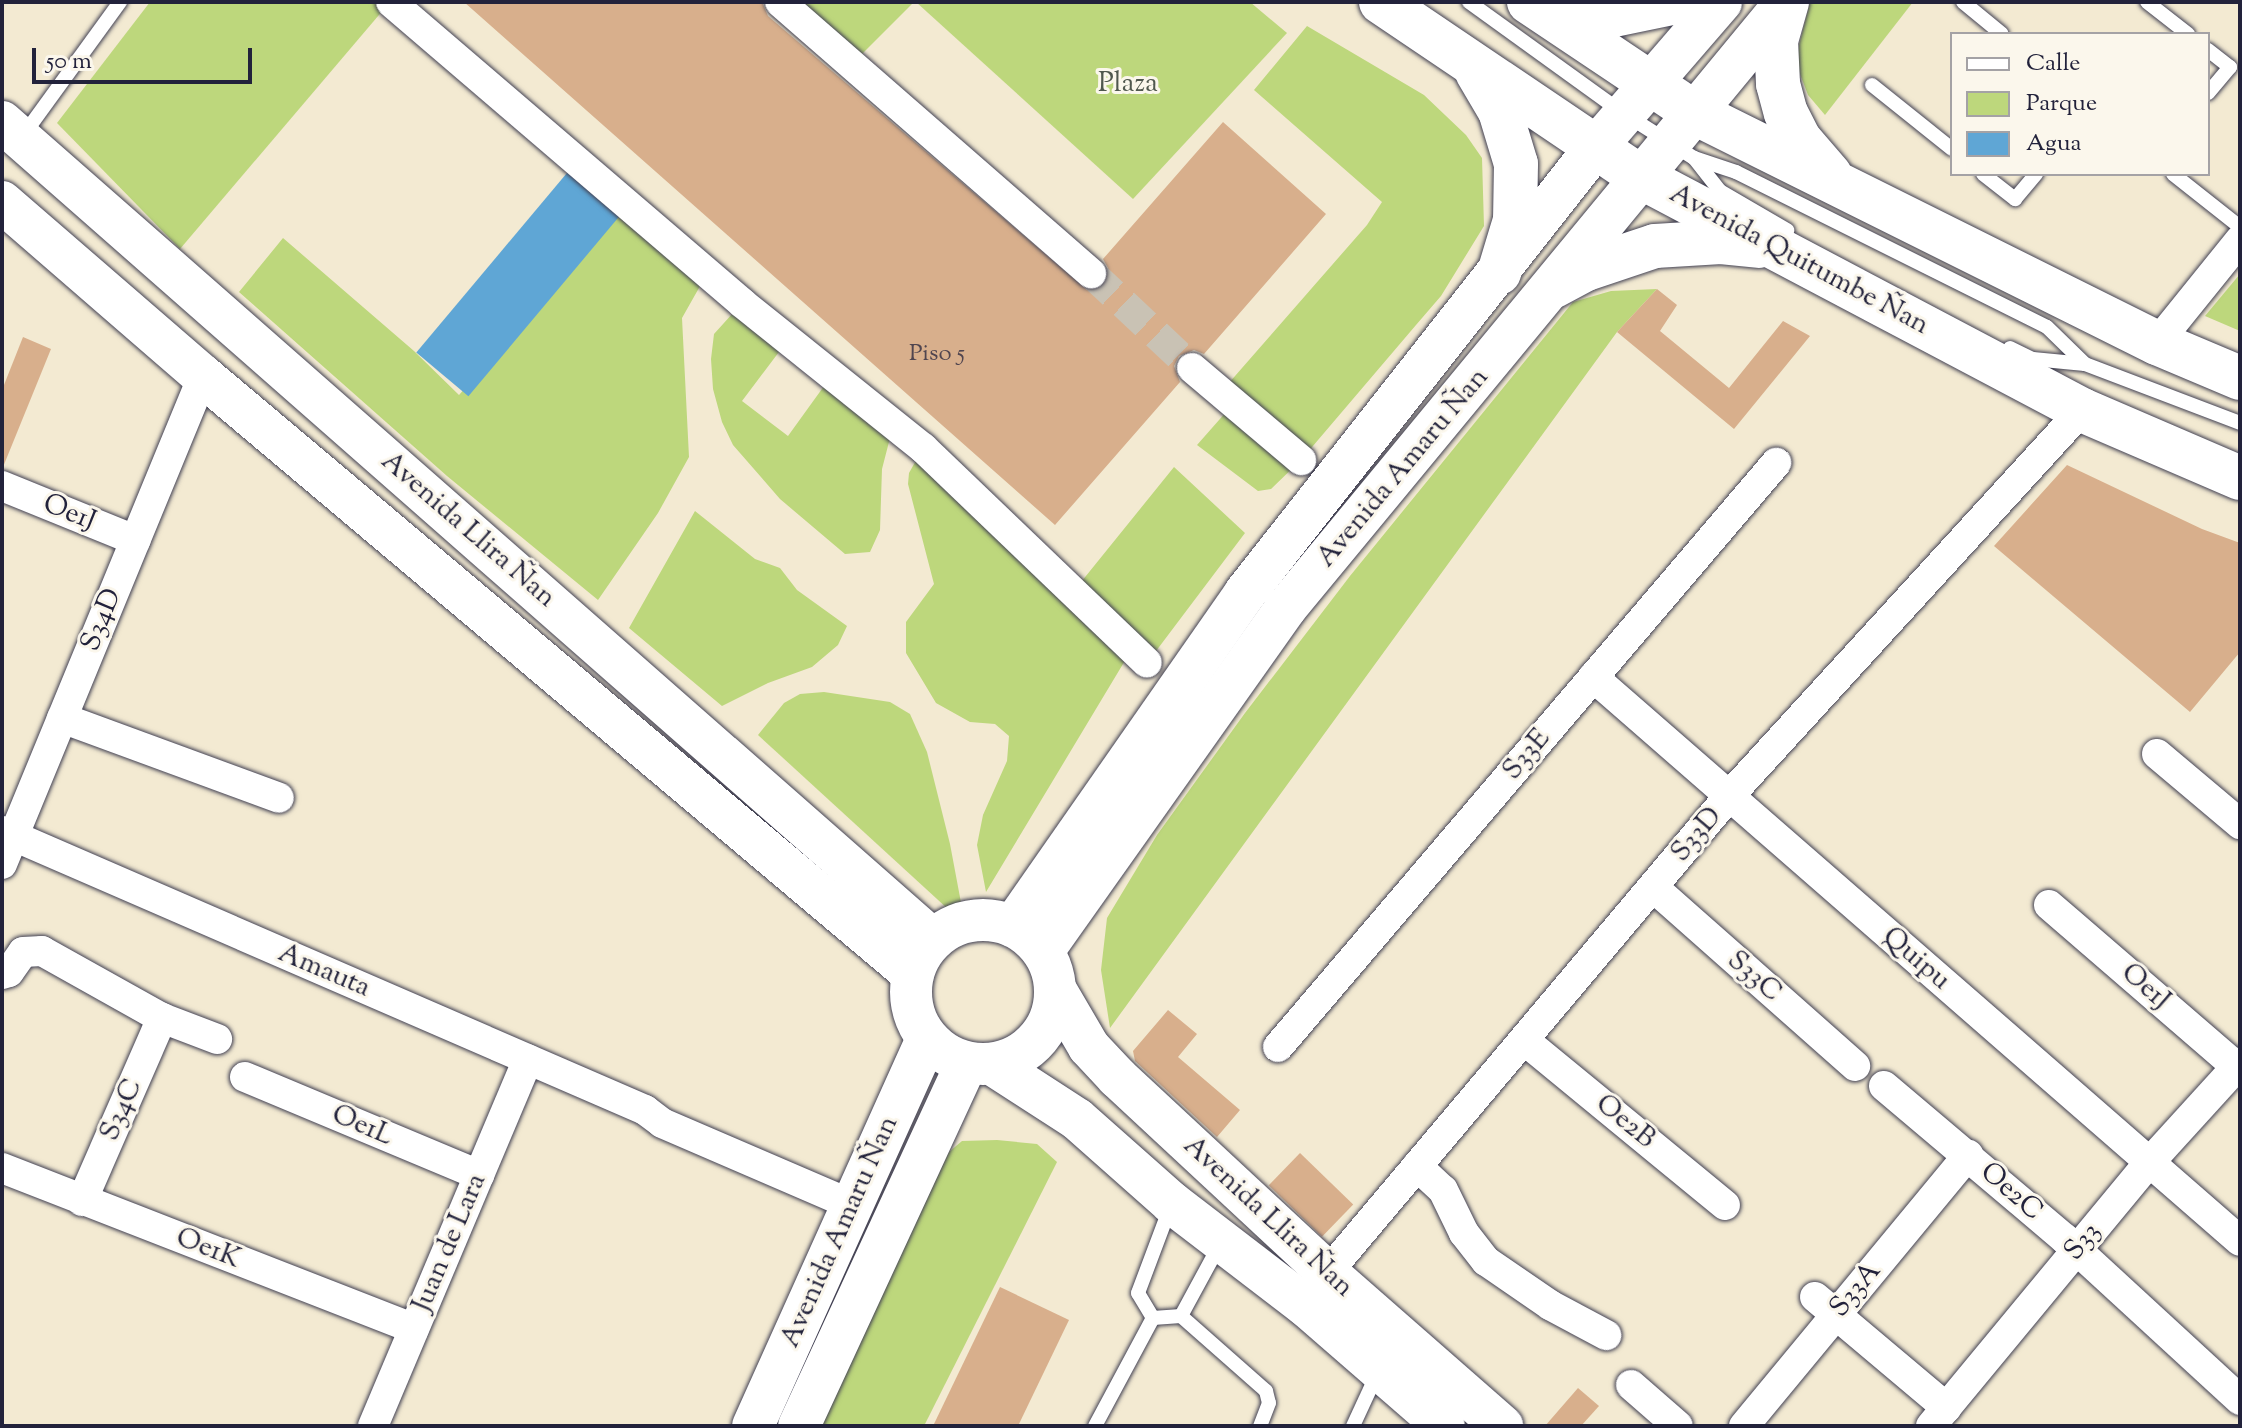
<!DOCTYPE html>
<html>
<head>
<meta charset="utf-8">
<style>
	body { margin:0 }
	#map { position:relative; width:2242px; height:1428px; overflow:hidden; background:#f3ead2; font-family:"Sorts Mill Goudy",serif }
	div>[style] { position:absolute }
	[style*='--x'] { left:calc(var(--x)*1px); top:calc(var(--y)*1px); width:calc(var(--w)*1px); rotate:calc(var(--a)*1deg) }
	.green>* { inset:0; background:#bdd77c }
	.water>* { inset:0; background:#5fa6d5; transform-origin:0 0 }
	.building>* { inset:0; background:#d8af8c; transform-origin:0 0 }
	.street-tunnel>* { height:30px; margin-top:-15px; transform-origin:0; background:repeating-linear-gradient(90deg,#c9c2b4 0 30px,transparent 0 45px) }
	.roads { filter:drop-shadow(0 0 2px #414052) drop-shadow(0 0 2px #414052) }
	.lane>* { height:14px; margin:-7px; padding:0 7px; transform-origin:7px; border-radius:7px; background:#fff }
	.street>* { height:30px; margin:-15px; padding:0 15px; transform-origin:15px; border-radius:15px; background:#fff }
	.secondary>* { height:42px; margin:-21px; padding:0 21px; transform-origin:21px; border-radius:21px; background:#fff }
	.secondary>.ring { margin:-21px; padding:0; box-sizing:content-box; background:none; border:42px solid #fff; border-radius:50% }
	.primary>* { height:44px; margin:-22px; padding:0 22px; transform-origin:22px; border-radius:22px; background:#fff }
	span { translate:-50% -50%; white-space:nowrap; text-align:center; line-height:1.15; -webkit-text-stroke:6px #fbf7ec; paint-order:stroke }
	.number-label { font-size:24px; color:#50454f }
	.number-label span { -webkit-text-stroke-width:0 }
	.park-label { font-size:28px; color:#50584e }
	.street-label { font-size:28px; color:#22223b }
	.frame { position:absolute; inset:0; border:4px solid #22223b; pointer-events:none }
	.legend { position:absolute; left:1950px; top:32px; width:260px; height:144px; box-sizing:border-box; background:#fbf7ec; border:2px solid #a4a2a5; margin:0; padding:10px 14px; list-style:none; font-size:24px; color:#22223b }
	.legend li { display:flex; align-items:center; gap:16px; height:40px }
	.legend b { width:40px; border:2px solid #a4a2a5 }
	.scale { position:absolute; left:32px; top:48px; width:220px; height:36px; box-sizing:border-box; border:4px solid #22223b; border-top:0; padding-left:10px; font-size:24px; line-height:28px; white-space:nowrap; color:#22223b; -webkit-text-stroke:6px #fbf7ec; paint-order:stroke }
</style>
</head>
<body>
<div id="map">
	<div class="green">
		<div style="clip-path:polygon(150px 2px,390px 2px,180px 249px,57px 123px)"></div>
		<div style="clip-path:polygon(795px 2px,914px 2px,860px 56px)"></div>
		<div style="clip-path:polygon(916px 2px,1250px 2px,1287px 33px,1133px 199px)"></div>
		<div style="clip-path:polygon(1810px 2px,1913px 2px,1825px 115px,1808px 95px,1795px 61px)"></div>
		<div style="clip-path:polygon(1307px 26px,1424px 95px,1466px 135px,1482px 158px,1484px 226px,1441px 296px,1416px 325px,1301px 460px,1271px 489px,1258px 491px,1197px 445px,1234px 403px,1221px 392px,1367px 225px,1382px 202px,1254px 90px)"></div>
		<div style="clip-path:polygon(629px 205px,708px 272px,682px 318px,689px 457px,658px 513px,598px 600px,447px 476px,239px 292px,283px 238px,414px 351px,459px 395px)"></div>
		<div style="clip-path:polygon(2240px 274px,2240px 331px,2205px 316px)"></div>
		<div style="clip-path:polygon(1657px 289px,1617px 332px,1110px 1028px,1101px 970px,1107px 918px,1157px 835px,1245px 713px,1350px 576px,1573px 302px,1611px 291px)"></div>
		<div style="clip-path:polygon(742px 303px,788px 340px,742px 401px,788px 436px,832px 375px,890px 438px,882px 469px,880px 530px,870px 552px,845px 554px,780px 499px,733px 445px,722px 422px,713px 389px,711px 359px,714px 334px)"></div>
		<div style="clip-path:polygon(923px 448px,1073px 592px,1174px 467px,1245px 533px,1147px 663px,1132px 649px,986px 892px,977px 845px,983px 815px,1007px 761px,1009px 736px,995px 724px,970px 722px,936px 703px,906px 653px,906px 622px,934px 584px,908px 484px,909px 473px)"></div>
		<div style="clip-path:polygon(695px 511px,755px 559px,780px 568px,797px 590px,847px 626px,838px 645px,812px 667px,768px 683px,722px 706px,629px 628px)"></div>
		<div style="clip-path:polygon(824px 692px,890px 702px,910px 714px,927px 752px,950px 844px,962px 908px,949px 910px,758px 735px,784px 703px,800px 694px)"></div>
		<div style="clip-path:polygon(997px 1140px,1037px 1144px,1057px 1162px,924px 1426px,819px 1426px,949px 1152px,962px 1141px)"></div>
	</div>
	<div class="water">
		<div style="left:577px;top:161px;width:68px;height:250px;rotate:40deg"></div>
	</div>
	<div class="building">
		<div style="clip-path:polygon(464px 2px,762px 2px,768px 16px,1087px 290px,1105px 284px,1108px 268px,1103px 259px,1223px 122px,1326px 214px,1204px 354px,1194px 350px,1179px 356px,1174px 366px,1180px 382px,1055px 525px)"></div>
		<div style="clip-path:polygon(1657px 289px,1677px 305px,1660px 331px,1729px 388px,1783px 321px,1810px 336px,1734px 429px,1617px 332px)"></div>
		<div style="clip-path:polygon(23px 337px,51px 349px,3px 467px,2px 390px)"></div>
		<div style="clip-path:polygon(2067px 465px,2202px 529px,2240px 543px,2240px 652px,2190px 712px,1994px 546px)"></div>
		<div style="clip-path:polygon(1168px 1010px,1197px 1034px,1178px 1057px,1240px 1110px,1217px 1137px,1135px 1061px,1133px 1051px)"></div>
		<div style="left:1300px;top:1153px;width:74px;height:45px;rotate:44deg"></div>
		<div style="clip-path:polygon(1000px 1287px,1069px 1320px,1018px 1426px,933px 1426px)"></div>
		<div style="clip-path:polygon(1578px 1388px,1599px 1406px,1581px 1426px,1545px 1426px)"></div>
	</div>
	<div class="street-tunnel">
		<div style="--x:1091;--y:273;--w:139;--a:43.2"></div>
	</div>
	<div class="roads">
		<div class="lane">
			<div style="--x:1469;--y:2;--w:190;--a:35.8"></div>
			<div style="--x:1623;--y:113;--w:84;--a:32.4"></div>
			<div style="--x:1694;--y:158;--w:44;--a:18.4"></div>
			<div style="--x:1736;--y:172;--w:347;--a:26.5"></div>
			<div style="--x:2047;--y:327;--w:53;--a:44.2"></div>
			<div style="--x:1963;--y:2;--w:50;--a:39.4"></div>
			<div style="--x:2147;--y:2;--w:52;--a:38"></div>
			<div style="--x:2208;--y:50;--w:28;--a:38"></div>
			<div style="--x:2230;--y:67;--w:34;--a:130"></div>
			<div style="--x:1872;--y:85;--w:102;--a:38.7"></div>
			<div style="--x:22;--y:137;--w:167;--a:-54"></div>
			<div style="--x:1694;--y:158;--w:42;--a:51.8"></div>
			<div style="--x:1720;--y:191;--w:78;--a:30.2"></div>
			<div style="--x:1983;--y:174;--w:41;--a:38"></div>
			<div style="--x:2015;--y:199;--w:33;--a:-50"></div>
			<div style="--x:2173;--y:174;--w:85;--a:38.3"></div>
			<div style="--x:2010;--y:348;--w:25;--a:26"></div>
			<div style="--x:2033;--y:359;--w:52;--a:5.5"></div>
			<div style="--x:2085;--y:364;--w:166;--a:20.8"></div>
			<div style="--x:1181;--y:1316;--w:113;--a:41.4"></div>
			<div style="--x:1266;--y:1391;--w:12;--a:76"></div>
			<div style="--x:1269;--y:1403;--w:25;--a:111"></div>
			<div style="--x:1153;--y:1318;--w:29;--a:-121"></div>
			<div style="--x:1138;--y:1293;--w:91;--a:-69.4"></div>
			<div style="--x:1153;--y:1318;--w:28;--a:-4"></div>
			<div style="--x:1181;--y:1316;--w:80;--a:-61.5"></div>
			<div style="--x:1095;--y:1426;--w:123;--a:-61.8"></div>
			<div style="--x:1353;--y:1426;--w:57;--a:-65.2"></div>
		</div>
		<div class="street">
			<div style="--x:391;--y:2;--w:462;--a:40.6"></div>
			<div style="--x:742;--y:303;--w:232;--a:38.7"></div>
			<div style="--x:923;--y:448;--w:310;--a:43.8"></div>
			<div style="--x:780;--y:2;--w:413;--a:41.1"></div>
			<div style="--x:2157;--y:343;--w:132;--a:-51.1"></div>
			<div style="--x:1192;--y:368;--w:143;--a:40.2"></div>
			<div style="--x:2;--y:486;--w:144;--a:22.1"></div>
			<div style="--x:1593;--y:677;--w:858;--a:41.08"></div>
			<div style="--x:62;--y:718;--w:231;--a:20.2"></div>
			<div style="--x:2157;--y:754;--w:109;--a:40.1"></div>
			<div style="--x:2;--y:831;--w:701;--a:23.46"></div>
			<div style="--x:645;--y:1110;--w:21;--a:37"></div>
			<div style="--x:662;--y:1123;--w:207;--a:23.3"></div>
			<div style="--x:2;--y:864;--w:528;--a:-67.61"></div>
			<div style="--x:1653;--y:887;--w:270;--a:41.5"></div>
			<div style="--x:2049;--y:905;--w:252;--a:40.8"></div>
			<div style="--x:2;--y:974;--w:7;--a:-16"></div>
			<div style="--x:9;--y:972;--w:24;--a:-55"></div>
			<div style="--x:23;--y:952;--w:19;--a:-3"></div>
			<div style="--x:42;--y:951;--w:137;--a:29.2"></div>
			<div style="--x:162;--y:1018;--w:59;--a:20.9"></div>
			<div style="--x:1524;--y:1040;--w:260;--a:39.4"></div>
			<div style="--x:1278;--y:1047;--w:768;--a:-49.54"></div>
			<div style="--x:245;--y:1077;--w:254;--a:22.7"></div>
			<div style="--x:1884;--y:1086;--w:237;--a:40.2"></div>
			<div style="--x:2065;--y:1239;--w:238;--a:42.6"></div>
			<div style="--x:1417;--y:1166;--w:35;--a:43"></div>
			<div style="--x:1443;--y:1190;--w:48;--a:64"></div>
			<div style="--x:1464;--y:1233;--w:36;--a:52"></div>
			<div style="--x:1486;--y:1261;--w:78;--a:34.5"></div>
			<div style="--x:1550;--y:1305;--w:64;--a:28.2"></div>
			<div style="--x:2;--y:1168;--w:442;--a:21.3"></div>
			<div style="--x:82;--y:1201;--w:200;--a:-66.4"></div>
			<div style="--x:1327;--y:1273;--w:625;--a:-49.87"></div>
			<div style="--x:1730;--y:795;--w:522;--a:-47.56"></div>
			<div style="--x:1815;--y:1297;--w:172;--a:40.1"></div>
			<div style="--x:1631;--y:1385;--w:62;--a:41.1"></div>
			<div style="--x:373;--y:1426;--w:398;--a:-67.1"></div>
			<div style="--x:1744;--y:1426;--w:352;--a:-50.4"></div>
			<div style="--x:1931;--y:1426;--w:340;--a:-50.4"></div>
			<div style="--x:2148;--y:1164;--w:137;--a:-47.7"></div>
		</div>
		<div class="secondary">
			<div style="--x:2;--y:122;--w:1239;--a:41.3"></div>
			<div style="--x:2;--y:202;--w:266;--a:40.9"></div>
			<div style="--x:203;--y:376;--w:928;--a:40.11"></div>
			<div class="ring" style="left:911px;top:920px;width:102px;height:102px"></div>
			<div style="--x:1013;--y:926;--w:406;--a:-55.1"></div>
			<div style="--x:1245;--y:593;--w:566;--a:-51.81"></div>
			<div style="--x:1595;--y:148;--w:193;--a:-49.2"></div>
			<div style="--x:1043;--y:951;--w:419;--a:-54.7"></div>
			<div style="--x:1285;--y:609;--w:787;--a:-50.46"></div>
			<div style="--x:1055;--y:989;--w:67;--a:59.6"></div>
			<div style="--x:1089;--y:1047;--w:42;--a:46.9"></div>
			<div style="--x:1118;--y:1078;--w:294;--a:42.9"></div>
			<div style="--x:1333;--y:1278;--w:225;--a:41.2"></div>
			<div style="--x:992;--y:1064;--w:101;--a:32.9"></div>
			<div style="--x:1077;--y:1119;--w:127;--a:41.5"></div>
			<div style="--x:1172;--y:1203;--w:168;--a:37.5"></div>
			<div style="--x:1305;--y:1305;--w:184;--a:41"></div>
			<div style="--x:753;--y:1426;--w:424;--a:-65.8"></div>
			<div style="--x:799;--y:1426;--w:400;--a:-65.2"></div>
		</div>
		<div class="primary">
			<div style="--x:1381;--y:2;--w:311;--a:34"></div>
			<div style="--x:1639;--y:176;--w:501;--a:27.84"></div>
			<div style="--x:2082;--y:410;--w:172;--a:23.3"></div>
			<div style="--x:1529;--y:2;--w:200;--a:33.8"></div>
			<div style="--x:1695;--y:113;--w:516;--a:26.47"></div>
			<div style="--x:2157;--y:343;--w:90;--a:22.9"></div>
			<div style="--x:1787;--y:2;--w:41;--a:105.8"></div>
			<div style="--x:1776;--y:41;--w:43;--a:87.3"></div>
			<div style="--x:1778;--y:84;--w:30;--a:75"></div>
			<div style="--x:1786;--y:113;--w:30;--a:63"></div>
			<div style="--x:1800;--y:140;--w:46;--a:49.4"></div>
			<div style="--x:1545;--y:10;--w:69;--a:4.1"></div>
			<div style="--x:1614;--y:15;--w:63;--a:-11.8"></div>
			<div style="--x:1477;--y:72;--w:45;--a:59.5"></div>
			<div style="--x:1500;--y:111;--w:55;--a:73.2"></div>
			<div style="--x:1516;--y:164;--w:56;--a:91"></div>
			<div style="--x:1515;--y:220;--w:55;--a:106.8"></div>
			<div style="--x:1554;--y:286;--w:36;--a:-28"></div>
			<div style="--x:1586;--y:269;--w:73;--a:-18.4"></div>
			<div style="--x:1655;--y:246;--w:66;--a:-3.5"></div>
			<div style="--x:1721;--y:242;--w:38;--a:6"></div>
		</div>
	</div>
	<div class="number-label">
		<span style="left:937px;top:355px">Piso 5</span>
	</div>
	<div class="park-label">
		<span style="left:1128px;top:84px">Plaza</span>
	</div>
	<div class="street-label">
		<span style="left:1799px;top:260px;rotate:28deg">Avenida Quitumbe Ñan</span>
		<span style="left:1403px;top:468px;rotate:-50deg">Avenida Amaru Ñan</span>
		<span style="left:69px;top:513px;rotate:22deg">Oe1J</span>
		<span style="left:468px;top:530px;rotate:41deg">Avenida Llira Ñan</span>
		<span style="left:102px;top:620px;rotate:-68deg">S34D</span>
		<span style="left:1527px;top:755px;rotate:-50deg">S33E</span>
		<span style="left:1697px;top:835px;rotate:-50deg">S33D</span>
		<span style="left:1916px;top:959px;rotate:41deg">Quipu</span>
		<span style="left:324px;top:971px;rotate:23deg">Amauta</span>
		<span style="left:1754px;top:977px;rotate:41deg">S33C</span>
		<span style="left:2145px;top:987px;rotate:41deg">Oe1J</span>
		<span style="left:122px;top:1110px;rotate:-66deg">S34C</span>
		<span style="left:1625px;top:1122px;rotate:39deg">Oe2B</span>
		<span style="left:362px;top:1126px;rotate:23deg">Oe1L</span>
		<span style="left:2011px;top:1192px;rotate:41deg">Oe2C</span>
		<span style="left:1268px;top:1217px;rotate:43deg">Avenida Llira Ñan</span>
		<span style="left:840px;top:1232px;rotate:-66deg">Avenida Amaru Ñan</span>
		<span style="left:2083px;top:1242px;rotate:-50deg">S33</span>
		<span style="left:450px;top:1243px;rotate:-67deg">Juan de Lara</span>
		<span style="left:208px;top:1249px;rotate:21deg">Oe1K</span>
		<span style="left:1856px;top:1290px;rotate:-50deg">S33A</span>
	</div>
	<div class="frame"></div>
	<ul class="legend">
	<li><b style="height:10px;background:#fff"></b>Calle</li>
	<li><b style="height:22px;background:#bdd77c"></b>Parque</li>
	<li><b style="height:22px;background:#5fa6d5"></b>Agua</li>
	</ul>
	<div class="scale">50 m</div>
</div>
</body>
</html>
